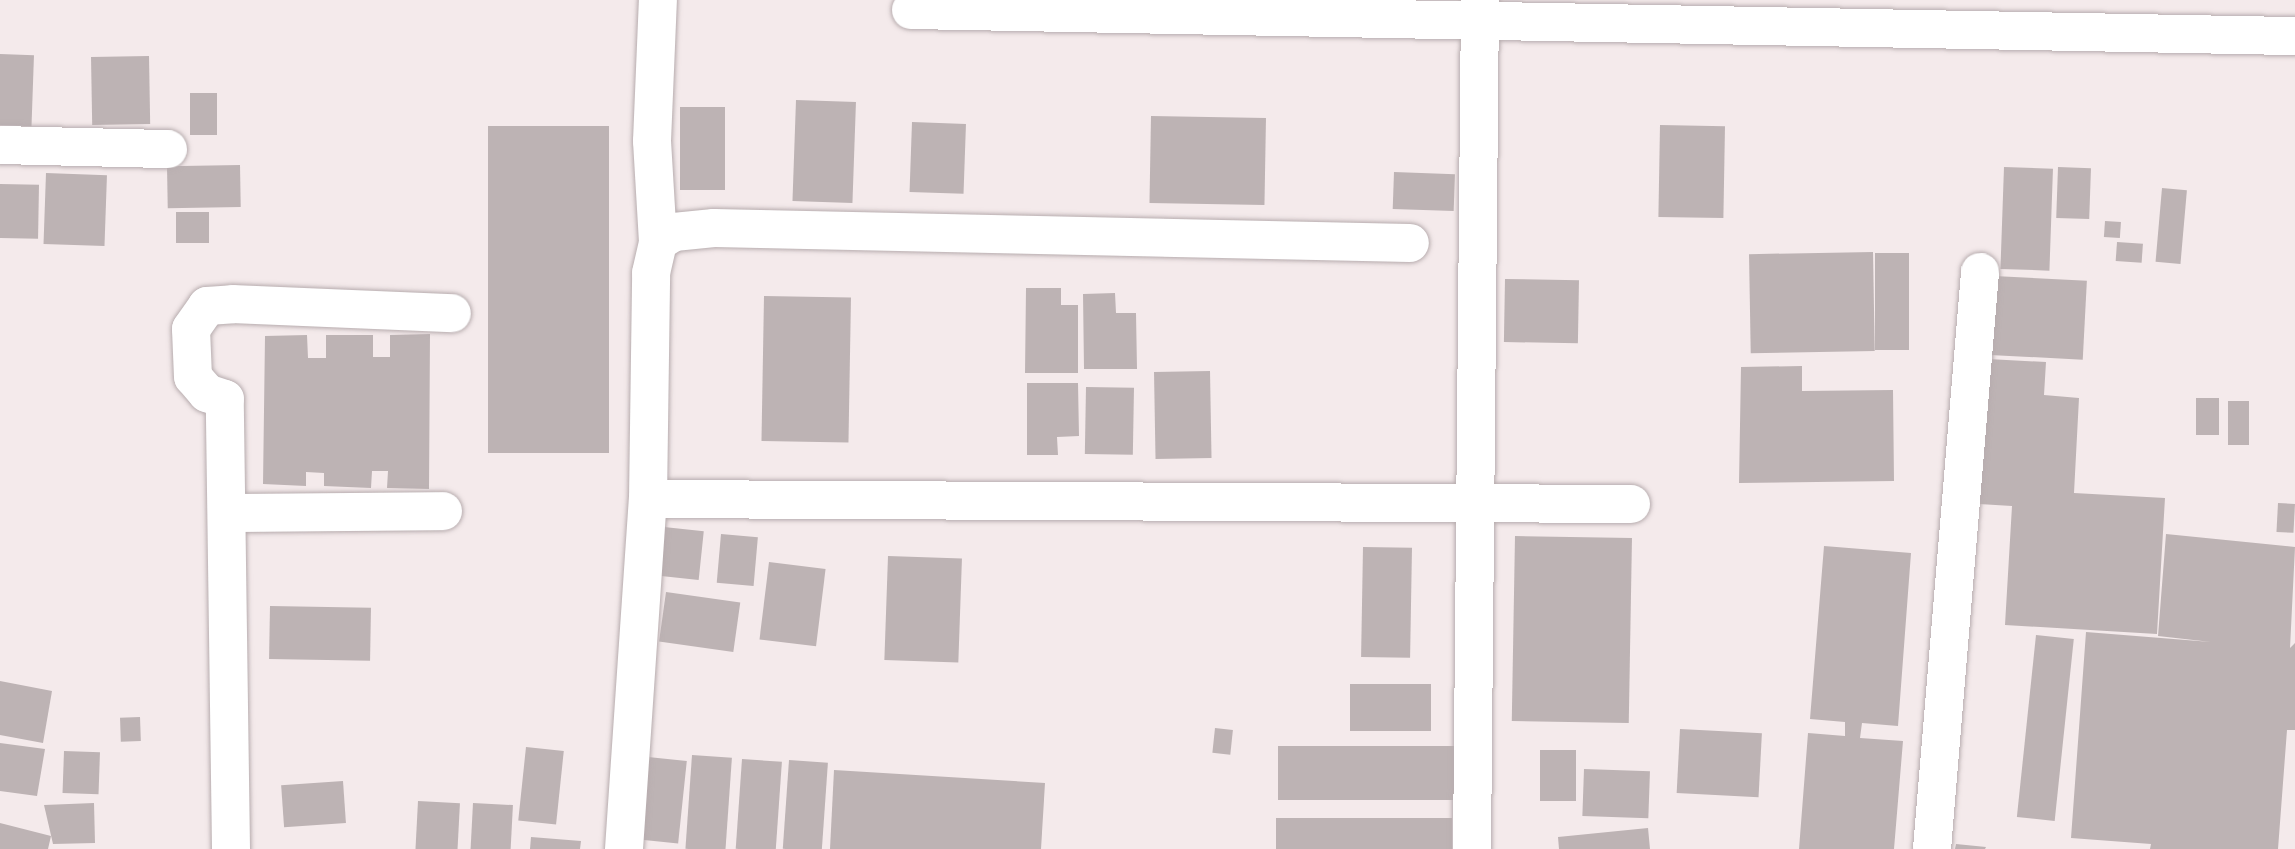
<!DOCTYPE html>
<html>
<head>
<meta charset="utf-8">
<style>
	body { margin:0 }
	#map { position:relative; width:2295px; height:849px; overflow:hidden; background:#f4eaeb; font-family:"Sofia Sans Condensed",sans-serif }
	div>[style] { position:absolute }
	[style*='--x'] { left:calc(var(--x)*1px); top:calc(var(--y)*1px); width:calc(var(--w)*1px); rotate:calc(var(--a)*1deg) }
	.building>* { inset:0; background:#bdb3b4; transform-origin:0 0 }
	.roads { filter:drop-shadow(0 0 2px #b7acae) drop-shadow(0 0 2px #b7acae) }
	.minor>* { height:38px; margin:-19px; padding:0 19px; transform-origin:19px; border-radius:19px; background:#fff }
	span { translate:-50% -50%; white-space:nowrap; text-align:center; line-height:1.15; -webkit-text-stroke:5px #f4eaeb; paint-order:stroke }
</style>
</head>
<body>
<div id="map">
	<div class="building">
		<div style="left:0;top:54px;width:34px;height:71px;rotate:2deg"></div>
		<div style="left:149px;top:56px;width:68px;height:58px;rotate:89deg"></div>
		<div style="left:190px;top:93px;width:27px;height:42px"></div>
		<div style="left:796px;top:100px;width:60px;height:101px;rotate:2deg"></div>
		<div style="left:680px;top:107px;width:45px;height:83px"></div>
		<div style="left:1151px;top:116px;width:115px;height:87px;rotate:1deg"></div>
		<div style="left:912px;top:122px;width:54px;height:70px;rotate:2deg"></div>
		<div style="left:1660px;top:125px;width:65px;height:92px;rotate:1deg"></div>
		<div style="left:488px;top:126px;width:121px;height:327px"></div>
		<div style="left:240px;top:165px;width:42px;height:73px;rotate:89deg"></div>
		<div style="left:2004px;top:167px;width:49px;height:102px;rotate:2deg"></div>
		<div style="left:2058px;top:167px;width:33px;height:51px;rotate:2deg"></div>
		<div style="left:1394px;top:172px;width:61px;height:37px;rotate:2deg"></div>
		<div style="left:46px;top:173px;width:61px;height:71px;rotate:2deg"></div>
		<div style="left:0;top:184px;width:39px;height:54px;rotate:1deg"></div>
		<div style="left:2162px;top:188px;width:25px;height:74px;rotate:5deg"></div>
		<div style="left:176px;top:212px;width:33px;height:31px"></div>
		<div style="left:2105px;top:221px;width:16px;height:16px;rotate:4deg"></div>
		<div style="left:2117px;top:242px;width:26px;height:19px;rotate:4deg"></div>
		<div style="left:1873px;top:252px;width:99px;height:124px;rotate:89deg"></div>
		<div style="left:1875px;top:253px;width:34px;height:97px"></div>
		<div style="left:1994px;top:276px;width:93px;height:79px;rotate:3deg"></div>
		<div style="left:1505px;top:279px;width:74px;height:63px;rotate:1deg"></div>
		<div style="clip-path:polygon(1026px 288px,1061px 288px,1061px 305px,1078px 305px,1078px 373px,1025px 373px)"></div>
		<div style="clip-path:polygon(1115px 293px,1116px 313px,1136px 313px,1137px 369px,1084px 369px,1083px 294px)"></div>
		<div style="left:764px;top:296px;width:87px;height:145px;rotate:1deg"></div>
		<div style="clip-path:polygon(430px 334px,429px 489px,387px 488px,388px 471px,372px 471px,371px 488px,324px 486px,324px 473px,306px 472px,306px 486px,263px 484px,265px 336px,307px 335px,308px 358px,326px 358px,326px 335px,373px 335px,373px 357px,390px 357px,390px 335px)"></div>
		<div style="clip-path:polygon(1988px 359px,2046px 362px,2044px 395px,2079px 398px,2074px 493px,2165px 498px,2157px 634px,2005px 625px,2012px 506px,1979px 504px)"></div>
		<div style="clip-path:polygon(1802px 366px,1802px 391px,1893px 390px,1894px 481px,1739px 483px,1741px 367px)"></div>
		<div style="left:1210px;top:371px;width:87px;height:56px;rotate:89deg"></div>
		<div style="clip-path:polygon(1027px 383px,1078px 383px,1079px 436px,1057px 437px,1058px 455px,1027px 455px)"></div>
		<div style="left:1086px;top:387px;width:48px;height:67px;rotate:1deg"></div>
		<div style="left:2196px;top:398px;width:23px;height:37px"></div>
		<div style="left:2228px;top:401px;width:21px;height:44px"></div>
		<div style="left:2278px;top:503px;width:17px;height:29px;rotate:3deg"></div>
		<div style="left:664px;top:527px;width:40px;height:49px;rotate:6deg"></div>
		<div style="left:721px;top:534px;width:37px;height:49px;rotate:5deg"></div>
		<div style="clip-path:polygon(2166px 534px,2295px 547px,2290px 648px,2295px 643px,2295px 730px,2287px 730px,2278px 849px,2150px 849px,2151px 844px,2071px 838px,2086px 632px,2211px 642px,2158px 636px)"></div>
		<div style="left:1515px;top:536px;width:117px;height:185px;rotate:1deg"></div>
		<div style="clip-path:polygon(1824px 546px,1911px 553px,1898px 726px,1862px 723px,1860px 738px,1903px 741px,1894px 849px,1799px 849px,1808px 733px,1845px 736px,1845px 722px,1810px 719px)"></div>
		<div style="left:1363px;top:547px;width:49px;height:110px;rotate:1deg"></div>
		<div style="left:888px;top:556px;width:74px;height:104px;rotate:2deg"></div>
		<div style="left:769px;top:562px;width:57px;height:78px;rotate:7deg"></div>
		<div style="left:666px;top:592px;width:75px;height:50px;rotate:8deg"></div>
		<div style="left:270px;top:606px;width:101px;height:53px;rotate:1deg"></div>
		<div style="left:2036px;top:635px;width:38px;height:183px;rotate:6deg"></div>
		<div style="clip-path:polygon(0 681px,52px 691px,43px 743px,0 735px)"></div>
		<div style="left:1350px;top:684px;width:81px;height:47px"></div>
		<div style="left:140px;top:717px;width:24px;height:20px;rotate:88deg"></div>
		<div style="left:1215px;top:728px;width:18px;height:25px;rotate:6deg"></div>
		<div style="left:1680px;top:729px;width:82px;height:64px;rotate:3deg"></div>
		<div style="clip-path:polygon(0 743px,45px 749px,37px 796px,0 791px)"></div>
		<div style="left:1278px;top:746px;width:180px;height:54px"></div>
		<div style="left:526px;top:747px;width:38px;height:74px;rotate:6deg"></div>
		<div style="left:1540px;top:750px;width:36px;height:51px"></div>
		<div style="left:64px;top:751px;width:36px;height:42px;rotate:2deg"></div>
		<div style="left:692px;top:755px;width:40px;height:94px;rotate:4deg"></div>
		<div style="left:648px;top:757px;width:39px;height:83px;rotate:6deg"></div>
		<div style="left:742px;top:759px;width:40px;height:90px;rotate:4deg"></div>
		<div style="left:789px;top:760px;width:39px;height:89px;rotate:4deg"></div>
		<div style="left:1584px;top:769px;width:66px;height:47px;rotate:2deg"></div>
		<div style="clip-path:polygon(834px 770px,1045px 783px,1041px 849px,830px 849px)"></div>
		<div style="left:343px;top:781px;width:42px;height:62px;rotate:86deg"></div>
		<div style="left:418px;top:801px;width:42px;height:48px;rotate:3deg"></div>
		<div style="clip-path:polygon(94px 803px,95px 843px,53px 844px,44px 805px)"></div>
		<div style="left:473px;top:803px;width:40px;height:46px;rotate:3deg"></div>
		<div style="left:1276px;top:818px;width:176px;height:31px"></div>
		<div style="clip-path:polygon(0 823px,51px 836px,48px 849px,0 849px)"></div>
		<div style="clip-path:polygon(1648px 828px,1650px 849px,1559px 849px,1558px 837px)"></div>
		<div style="clip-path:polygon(531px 837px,581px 841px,580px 849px,530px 849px)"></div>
		<div style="clip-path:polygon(1956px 844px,1986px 847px,1985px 849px,1955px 849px)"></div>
	</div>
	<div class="roads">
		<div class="minor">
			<div style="--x:911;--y:10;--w:1384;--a:1.08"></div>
			<div style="--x:0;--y:145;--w:168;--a:1.4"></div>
			<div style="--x:658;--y:242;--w:101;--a:-93.4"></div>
			<div style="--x:652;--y:141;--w:141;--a:-87.6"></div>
			<div style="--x:648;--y:499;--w:983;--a:0.29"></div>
			<div style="--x:228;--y:513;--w:215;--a:-0.5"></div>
			<div style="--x:231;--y:849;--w:450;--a:-90.8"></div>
			<div style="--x:225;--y:399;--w:19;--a:-162"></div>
			<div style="--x:207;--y:393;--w:21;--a:-131"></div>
			<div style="--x:193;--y:377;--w:48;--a:-92.4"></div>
			<div style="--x:191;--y:329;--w:28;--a:-55"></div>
			<div style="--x:207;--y:306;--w:26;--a:-4"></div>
			<div style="--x:233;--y:304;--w:219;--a:2.4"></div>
			<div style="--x:624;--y:849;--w:351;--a:-86.1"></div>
			<div style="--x:648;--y:499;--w:226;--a:-89.2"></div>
			<div style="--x:651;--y:273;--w:32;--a:-77"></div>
			<div style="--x:658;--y:242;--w:19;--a:-32"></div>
			<div style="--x:674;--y:232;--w:40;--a:-5.7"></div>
			<div style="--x:714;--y:228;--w:696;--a:1.23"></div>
			<div style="--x:1472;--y:849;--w:849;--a:-89.46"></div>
			<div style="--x:1932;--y:849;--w:579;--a:-85.24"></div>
		</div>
	</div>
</div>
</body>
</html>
